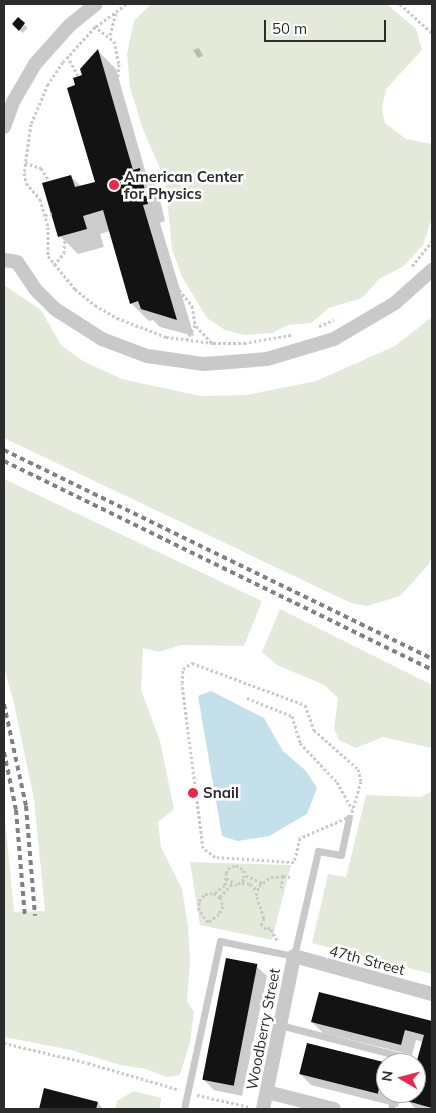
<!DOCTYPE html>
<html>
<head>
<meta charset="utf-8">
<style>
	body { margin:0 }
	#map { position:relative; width:436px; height:1113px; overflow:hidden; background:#fff; font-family:Mulish,sans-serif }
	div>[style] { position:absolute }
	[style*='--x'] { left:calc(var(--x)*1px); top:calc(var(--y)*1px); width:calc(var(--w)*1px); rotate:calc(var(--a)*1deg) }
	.green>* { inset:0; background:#e4ead9 }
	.water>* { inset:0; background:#c4e0eb }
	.shadow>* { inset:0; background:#0003; transform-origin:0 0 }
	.building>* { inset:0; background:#131313; transform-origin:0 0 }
	.path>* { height:3px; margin-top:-1.5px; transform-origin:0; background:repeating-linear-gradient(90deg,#c9c9c9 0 2.5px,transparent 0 5px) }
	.service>* { height:7px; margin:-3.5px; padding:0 3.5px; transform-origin:3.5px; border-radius:3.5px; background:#c9c9c9 }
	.minor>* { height:14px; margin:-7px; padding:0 7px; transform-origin:7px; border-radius:7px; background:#c9c9c9 }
	.rail>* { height:4px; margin-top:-2px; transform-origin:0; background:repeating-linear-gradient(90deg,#818181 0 5px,transparent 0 9px) }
	.dots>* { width:14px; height:14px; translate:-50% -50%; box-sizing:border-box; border:2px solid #fff; border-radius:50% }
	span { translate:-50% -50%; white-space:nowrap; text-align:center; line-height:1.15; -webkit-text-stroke:5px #fff; paint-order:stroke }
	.poi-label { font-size:15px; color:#2c2c2c; font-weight:700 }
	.left { translate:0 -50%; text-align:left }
	.street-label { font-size:15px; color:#2c2c2c }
	.frame { position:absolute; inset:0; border:5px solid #2c2c2c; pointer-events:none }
	.north { position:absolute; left:376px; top:1053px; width:50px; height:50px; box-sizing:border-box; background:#fff; border:1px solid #ababab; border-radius:50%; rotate:278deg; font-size:14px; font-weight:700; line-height:20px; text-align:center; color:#2c2c2c }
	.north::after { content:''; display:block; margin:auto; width:18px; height:22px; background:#e8294b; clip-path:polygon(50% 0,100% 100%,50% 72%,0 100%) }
	.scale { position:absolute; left:264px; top:20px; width:122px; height:22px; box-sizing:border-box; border:2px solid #2c2c2c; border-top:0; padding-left:6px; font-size:15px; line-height:18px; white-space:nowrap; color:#2c2c2c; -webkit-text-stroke:4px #fff; paint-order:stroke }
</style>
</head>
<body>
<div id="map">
	<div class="green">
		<div style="clip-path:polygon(151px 4px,387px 4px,416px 29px,422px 50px,386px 89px,382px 109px,385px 123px,406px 139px,432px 144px,432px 217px,423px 245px,404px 266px,379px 279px,362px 298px,329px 308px,311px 323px,288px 325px,272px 333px,245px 335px,225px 330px,207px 318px,182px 277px,172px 249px,165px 180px,142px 127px,130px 87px,127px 54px,134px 21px)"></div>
		<div style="clip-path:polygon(4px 285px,41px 310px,61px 345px,83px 361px,122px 379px,200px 396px,246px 395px,316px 381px,395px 346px,432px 317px,432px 555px,429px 564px,400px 596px,367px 606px,351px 603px,4px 438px)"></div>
		<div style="clip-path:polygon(4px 479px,262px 601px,244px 646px,181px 645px,159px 652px,143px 648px,141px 690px,160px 741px,174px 809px,158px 822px,161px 847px,182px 889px,188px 926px,190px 962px,187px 1001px,194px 1012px,190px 1042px,180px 1075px,167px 1077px,146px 1069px,120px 1065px,71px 1050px,4px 1037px,4px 809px,14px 912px,45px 911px,34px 799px,13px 699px,4px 668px)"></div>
		<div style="clip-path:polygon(280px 609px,432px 685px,432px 748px,383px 737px,356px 748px,339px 740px,334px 729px,338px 698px,324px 685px,277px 665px,262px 652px)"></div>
		<div style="clip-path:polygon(432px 791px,432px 974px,312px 943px,328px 874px,346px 877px,366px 795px,421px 797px)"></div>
		<div style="clip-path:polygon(190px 862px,291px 865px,272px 940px,200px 925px)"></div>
		<div style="clip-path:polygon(134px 1091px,161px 1098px,160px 1109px,115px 1109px,117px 1101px)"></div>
	</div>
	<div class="water">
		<div style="clip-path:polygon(211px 691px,264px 718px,283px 751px,306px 771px,317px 788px,307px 814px,269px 836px,238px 841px,222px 836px,198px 696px)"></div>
	</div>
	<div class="shadow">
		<div style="left:18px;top:19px;width:13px;height:7px;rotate:42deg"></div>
		<div style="clip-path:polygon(199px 48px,203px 56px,198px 58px,193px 50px)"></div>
		<div style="clip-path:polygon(98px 51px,116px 69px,147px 177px,157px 187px,165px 221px,160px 223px,194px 336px,160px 327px,153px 320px,149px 321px,131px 303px,110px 231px,100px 234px,104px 247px,78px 254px,60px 236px,70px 176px,82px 187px,96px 183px,77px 86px)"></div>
		<div style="clip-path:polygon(256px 966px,267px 976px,242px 1096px,214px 1090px,203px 1079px)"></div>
		<div style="clip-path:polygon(320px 993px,432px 1023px,432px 1109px,416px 1109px,408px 1101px,410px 1093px,416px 1093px,416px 1070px,423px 1042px,416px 1040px,412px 1055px,323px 1033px,312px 1022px)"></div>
		<div style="clip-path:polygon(300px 1074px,386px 1093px,402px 1093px,398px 1107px,311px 1085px)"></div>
		<div style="clip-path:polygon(45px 1090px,98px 1103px,103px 1109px,40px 1109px)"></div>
	</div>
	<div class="building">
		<div style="clip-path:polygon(18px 17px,25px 23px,19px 31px,12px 24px)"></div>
		<div style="clip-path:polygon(98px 49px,133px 170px,140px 168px,148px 204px,143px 205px,177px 320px,141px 309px,138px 301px,130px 304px,103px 210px,83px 216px,87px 229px,58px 237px,42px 183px,71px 175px,75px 187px,95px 182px,67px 88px,75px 85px,73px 78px,82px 75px,80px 69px)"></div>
		<div style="left:226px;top:958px;width:32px;height:124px;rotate:11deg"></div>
		<div style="clip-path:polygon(319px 992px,432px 1021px,432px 1108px,407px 1101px,409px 1093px,416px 1093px,416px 1064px,424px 1035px,405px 1030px,401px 1045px,311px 1022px)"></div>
		<div style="left:307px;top:1043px;width:81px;height:32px;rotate:14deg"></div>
		<div style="clip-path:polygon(44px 1088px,98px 1102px,96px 1109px,39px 1109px)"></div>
	</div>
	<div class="path">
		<div style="--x:126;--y:4;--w:39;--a:143"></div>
		<div style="--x:95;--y:27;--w:47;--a:132.4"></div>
		<div style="--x:63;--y:62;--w:27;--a:124"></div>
		<div style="--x:48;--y:84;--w:43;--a:113"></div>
		<div style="--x:31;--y:124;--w:49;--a:98.1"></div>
		<div style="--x:24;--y:173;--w:10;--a:79"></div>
		<div style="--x:26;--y:183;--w:21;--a:49"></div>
		<div style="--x:40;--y:199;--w:29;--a:74"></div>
		<div style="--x:48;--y:227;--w:29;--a:90"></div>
		<div style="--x:48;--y:256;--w:43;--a:50.7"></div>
		<div style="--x:75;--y:289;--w:26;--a:39"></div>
		<div style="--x:95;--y:305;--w:26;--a:31"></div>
		<div style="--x:117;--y:318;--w:53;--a:21.2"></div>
		<div style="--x:166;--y:337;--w:47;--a:7.3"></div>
		<div style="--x:213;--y:343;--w:31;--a:0"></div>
		<div style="--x:244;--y:343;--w:48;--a:-9.7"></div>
		<div style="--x:400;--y:4;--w:43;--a:42.2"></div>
		<div style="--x:94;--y:26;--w:25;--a:37"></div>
		<div style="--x:114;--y:41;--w:24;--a:78"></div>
		<div style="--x:119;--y:64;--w:24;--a:95"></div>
		<div style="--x:117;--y:88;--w:192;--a:73.6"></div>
		<div style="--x:171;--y:272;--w:15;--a:70"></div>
		<div style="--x:176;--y:286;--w:26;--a:51"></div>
		<div style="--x:192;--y:306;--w:19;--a:81"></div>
		<div style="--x:195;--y:325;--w:18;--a:119"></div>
		<div style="--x:110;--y:35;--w:24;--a:-75"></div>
		<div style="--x:67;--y:56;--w:22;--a:60"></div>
		<div style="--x:25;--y:163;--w:17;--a:17"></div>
		<div style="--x:41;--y:168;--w:15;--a:58"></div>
		<div style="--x:45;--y:215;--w:7;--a:-16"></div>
		<div style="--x:54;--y:265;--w:16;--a:-50"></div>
		<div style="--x:64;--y:253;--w:18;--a:-87"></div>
		<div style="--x:412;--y:266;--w:32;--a:-51"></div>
		<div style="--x:196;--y:326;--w:23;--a:47"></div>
		<div style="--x:319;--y:326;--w:16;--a:-22"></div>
		<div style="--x:192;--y:663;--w:121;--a:20.4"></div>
		<div style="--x:305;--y:705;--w:27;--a:70"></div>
		<div style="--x:314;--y:730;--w:59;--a:41.6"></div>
		<div style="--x:358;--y:769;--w:12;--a:76"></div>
		<div style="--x:361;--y:781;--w:36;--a:106"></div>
		<div style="--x:351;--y:816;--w:56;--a:156.7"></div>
		<div style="--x:300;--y:838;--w:25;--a:104"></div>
		<div style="--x:294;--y:862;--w:79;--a:-176.4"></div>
		<div style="--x:215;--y:857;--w:15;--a:-143"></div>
		<div style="--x:203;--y:848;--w:166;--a:-97.3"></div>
		<div style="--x:182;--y:683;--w:14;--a:-86"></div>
		<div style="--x:183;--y:669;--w:11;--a:-34"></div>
		<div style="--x:247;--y:698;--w:48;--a:21.8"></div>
		<div style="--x:292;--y:716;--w:28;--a:73"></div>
		<div style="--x:300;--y:743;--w:54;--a:46.5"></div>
		<div style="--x:337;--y:782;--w:31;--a:61"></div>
		<div style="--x:246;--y:875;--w:18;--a:27"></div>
		<div style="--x:283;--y:876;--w:7;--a:8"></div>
		<div style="--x:242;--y:883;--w:8;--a:7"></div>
		<div style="--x:250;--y:884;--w:9;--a:41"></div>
		<div style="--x:214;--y:893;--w:7;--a:34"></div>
		<div style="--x:220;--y:897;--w:9;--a:72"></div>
		<div style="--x:223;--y:906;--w:9;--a:117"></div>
		<div style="--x:219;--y:914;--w:14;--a:144"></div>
		<div style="--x:208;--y:922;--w:15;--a:-127"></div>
		<div style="--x:199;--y:910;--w:9;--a:-90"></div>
		<div style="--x:199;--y:901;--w:9;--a:-49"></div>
		<div style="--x:205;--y:894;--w:9;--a:-6"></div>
		<div style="--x:215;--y:893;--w:13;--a:-39"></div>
		<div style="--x:225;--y:885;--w:12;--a:-85"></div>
		<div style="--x:226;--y:873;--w:4;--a:-63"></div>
		<div style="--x:228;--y:869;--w:9;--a:-27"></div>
		<div style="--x:236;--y:865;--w:9;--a:32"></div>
		<div style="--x:244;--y:870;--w:9;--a:90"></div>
		<div style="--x:244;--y:879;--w:9;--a:139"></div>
		<div style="--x:237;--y:885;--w:13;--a:-148"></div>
		<div style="--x:220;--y:897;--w:18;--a:-47"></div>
		<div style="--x:277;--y:940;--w:14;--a:-120"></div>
		<div style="--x:270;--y:928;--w:4;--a:166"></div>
		<div style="--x:266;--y:929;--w:6;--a:-141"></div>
		<div style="--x:261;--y:925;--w:8;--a:-67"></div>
		<div style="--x:264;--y:918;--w:24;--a:-109"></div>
		<div style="--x:256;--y:895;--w:9;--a:-72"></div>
		<div style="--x:259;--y:886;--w:15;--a:-37"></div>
		<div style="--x:271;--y:877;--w:12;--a:-5"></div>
		<div style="--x:283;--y:876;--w:12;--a:99"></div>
		<div style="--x:4;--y:1043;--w:86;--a:13.4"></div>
		<div style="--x:88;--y:1063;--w:93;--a:16.3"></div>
		<div style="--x:197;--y:1095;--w:54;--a:12.8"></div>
	</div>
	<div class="service">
		<div style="--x:280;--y:1025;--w:128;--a:14.5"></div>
		<div style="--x:404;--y:1057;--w:6;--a:99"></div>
		<div style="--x:184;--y:1109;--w:172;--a:-77.9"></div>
		<div style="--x:220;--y:941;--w:76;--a:11.5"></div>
		<div style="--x:294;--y:956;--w:108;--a:-77.1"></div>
		<div style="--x:318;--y:851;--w:23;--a:10"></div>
		<div style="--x:341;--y:855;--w:38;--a:-78"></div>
		<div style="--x:391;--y:1109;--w:16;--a:-76"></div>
	</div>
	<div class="minor">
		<div style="--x:4;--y:127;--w:27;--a:-70"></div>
		<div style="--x:13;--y:102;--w:44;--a:-59.9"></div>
		<div style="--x:35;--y:64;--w:52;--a:-48.1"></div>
		<div style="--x:70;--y:25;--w:33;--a:-39"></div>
		<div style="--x:4;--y:260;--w:13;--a:9"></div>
		<div style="--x:17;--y:262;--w:32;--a:56"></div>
		<div style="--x:35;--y:289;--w:28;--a:45"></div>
		<div style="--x:55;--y:309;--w:56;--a:32.6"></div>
		<div style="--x:102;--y:339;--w:48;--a:20.7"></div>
		<div style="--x:147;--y:356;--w:58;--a:8"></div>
		<div style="--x:204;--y:364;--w:63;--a:-4.5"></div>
		<div style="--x:267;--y:359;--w:70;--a:-16.6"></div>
		<div style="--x:334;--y:339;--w:71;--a:-30.5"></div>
		<div style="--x:395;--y:303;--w:50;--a:-41.7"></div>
		<div style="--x:267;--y:1092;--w:69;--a:14.2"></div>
		<div style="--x:263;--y:1109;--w:156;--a:-78.5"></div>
		<div style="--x:294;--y:956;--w:143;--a:15.4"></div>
	</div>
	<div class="rail">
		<div style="--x:4;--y:450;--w:476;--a:26"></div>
		<div style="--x:4;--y:461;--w:476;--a:26"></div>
		<div style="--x:4;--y:704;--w:104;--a:77.8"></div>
		<div style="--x:26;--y:806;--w:110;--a:85.3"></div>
		<div style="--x:4;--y:752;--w:59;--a:78.3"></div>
		<div style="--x:16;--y:810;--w:107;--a:85.2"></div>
	</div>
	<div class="dots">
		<div style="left:114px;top:185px;background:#e8294b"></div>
		<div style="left:193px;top:793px;background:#e8294b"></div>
	</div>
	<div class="poi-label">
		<span class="left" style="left:124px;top:185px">American Center<br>for Physics</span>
		<span class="left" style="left:203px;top:793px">Snail</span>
	</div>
	<div class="street-label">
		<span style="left:367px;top:960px;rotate:15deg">47th Street</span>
		<span style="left:263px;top:1029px;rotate:-79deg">Woodberry Street</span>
	</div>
	<div class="frame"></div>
	<div class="north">N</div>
	<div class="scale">50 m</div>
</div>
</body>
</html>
